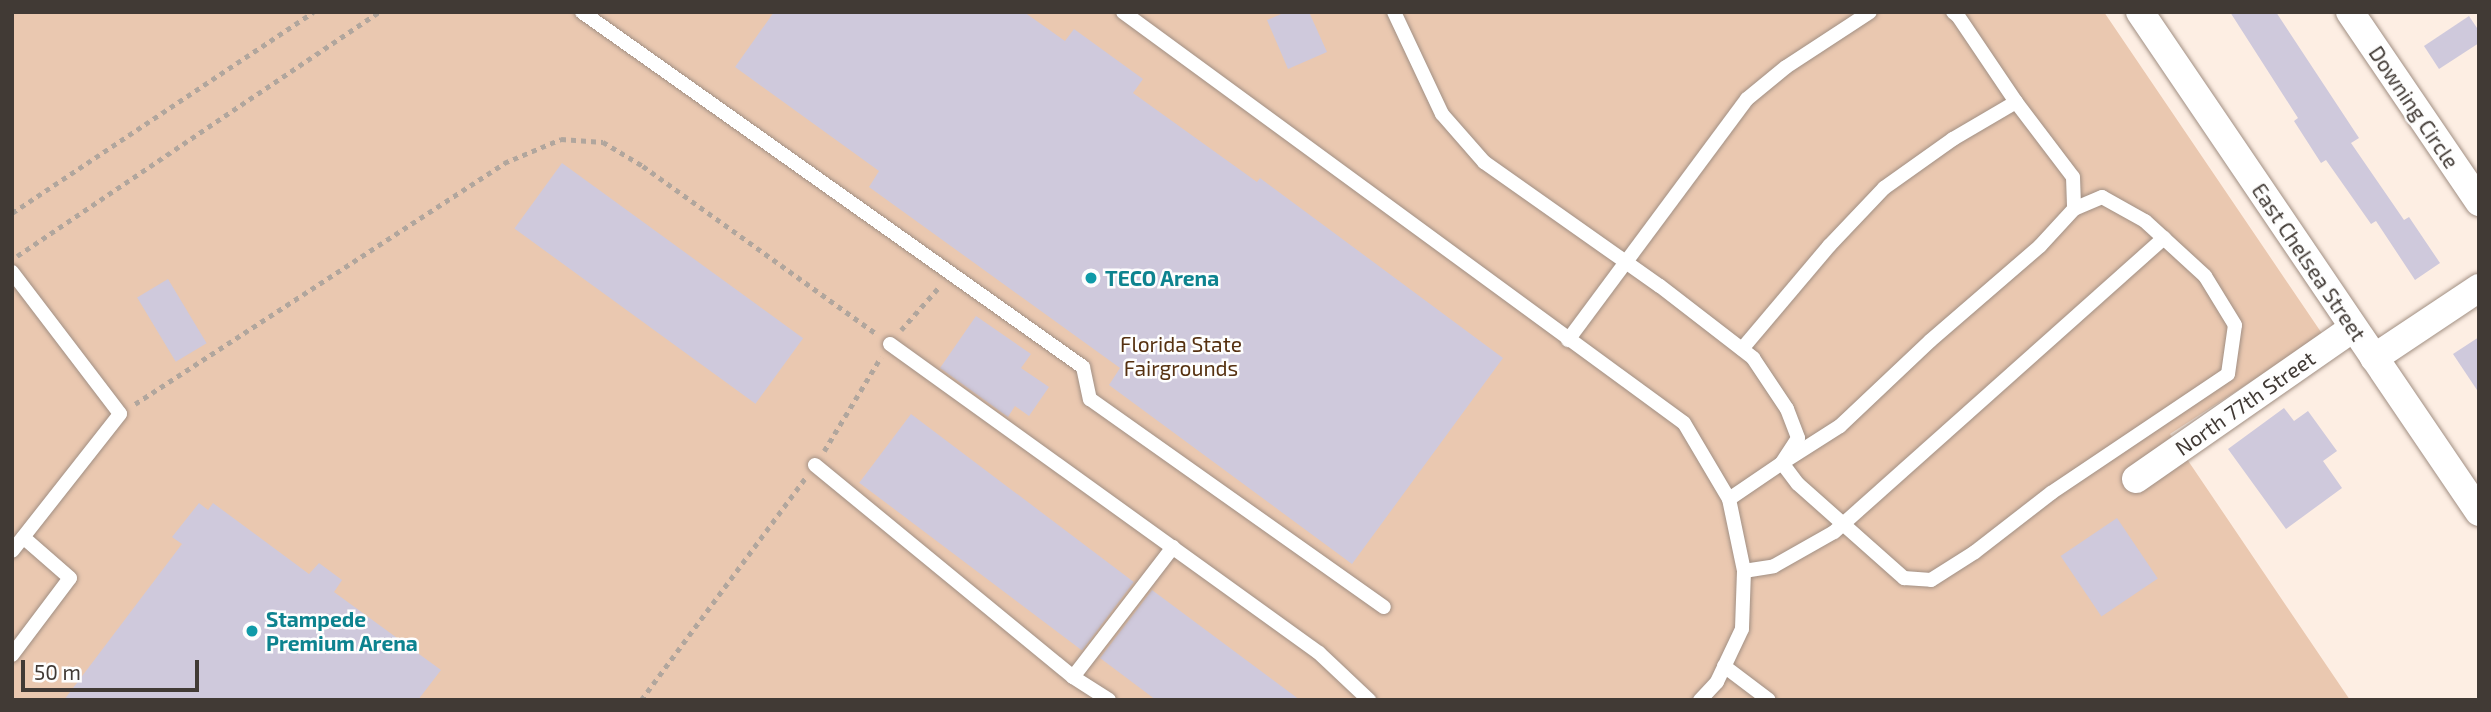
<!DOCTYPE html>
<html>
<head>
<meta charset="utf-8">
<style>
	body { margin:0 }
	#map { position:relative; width:2491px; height:712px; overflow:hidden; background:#fdeee3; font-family:"Exo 2",sans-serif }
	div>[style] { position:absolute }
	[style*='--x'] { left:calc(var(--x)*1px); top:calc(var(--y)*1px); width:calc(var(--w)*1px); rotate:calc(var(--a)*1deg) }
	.green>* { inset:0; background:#eac8b0 }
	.building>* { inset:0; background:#cfc9dc; transform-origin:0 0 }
	.path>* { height:4.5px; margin-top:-2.25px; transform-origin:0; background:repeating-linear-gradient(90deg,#b1a69d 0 5px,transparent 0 10px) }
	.roads { filter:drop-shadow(0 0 2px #a18f83) drop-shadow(0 0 2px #a18f83) }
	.lane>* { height:14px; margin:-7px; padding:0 7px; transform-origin:7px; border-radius:7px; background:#fff }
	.street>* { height:28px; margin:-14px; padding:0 14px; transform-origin:14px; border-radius:14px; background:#fff }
	.dots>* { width:19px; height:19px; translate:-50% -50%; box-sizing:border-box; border:4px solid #fefefe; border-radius:50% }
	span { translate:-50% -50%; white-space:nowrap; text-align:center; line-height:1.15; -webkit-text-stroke:5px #fefefe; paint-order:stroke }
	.street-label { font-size:21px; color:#413a35 }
	.culture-label { font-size:21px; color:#0d838f; font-weight:700 }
	.left { translate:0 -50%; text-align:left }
	.park-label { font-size:21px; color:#563111 }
	.frame { position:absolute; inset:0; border:14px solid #413a35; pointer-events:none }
	.scale { position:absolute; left:21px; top:660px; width:178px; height:32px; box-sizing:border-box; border:4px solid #413a35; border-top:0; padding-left:9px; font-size:21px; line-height:24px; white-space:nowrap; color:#413a35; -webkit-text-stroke:5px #fefefe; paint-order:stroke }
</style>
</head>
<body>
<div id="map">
	<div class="green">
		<div style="clip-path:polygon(12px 12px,2104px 12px,2323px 335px,2170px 434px,2350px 700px,12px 700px)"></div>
	</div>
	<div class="building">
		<div style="clip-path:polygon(774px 12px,1024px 12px,1065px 41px,1074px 29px,1143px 79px,1133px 93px,1257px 182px,1260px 178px,1503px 358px,1352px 564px,1109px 385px,1120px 368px,869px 187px,879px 171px,735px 67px)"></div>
		<div style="clip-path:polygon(1286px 12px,1309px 12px,1327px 52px,1288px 69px,1267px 20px)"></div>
		<div style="clip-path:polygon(2230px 12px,2276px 12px,2359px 138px,2351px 143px,2404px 220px,2409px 217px,2440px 263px,2415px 280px,2376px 221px,2371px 224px,2326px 160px,2321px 163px,2294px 121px,2298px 118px)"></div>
		<div style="clip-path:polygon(2469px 16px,2479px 31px,2479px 43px,2439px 69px,2424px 46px)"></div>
		<div style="left:562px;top:163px;width:298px;height:81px;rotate:36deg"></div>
		<div style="left:168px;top:279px;width:75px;height:36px;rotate:59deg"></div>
		<div style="clip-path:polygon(976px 316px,1031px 354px,1021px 368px,1049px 387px,1029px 416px,1015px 406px,1008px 417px,940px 368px)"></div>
		<div style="clip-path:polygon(2479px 337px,2479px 393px,2453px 354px)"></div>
		<div style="clip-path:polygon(2284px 408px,2294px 421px,2308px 411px,2337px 451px,2323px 461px,2342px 488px,2286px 529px,2228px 449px)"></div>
		<div style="left:911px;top:414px;width:279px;height:86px;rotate:37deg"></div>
		<div style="clip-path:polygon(199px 503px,208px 510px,213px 503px,309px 574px,319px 563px,342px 580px,334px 592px,441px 670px,418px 700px,64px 700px,182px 544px,172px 537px)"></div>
		<div style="left:2117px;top:518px;width:73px;height:68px;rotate:56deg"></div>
		<div style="clip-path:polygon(1152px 590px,1300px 700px,1156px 700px,1100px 658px)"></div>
	</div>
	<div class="path">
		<div style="--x:12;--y:213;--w:362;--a:-33.7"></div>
		<div style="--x:17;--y:256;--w:437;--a:-34"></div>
		<div style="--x:901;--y:330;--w:57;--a:-48.5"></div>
		<div style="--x:135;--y:404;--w:441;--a:-33.1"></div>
		<div style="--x:504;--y:163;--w:62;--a:-22.8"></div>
		<div style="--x:561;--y:139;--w:42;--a:4.1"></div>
		<div style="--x:603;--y:142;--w:47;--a:31"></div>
		<div style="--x:643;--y:166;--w:289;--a:35.7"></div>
		<div style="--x:824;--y:451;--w:110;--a:-58.8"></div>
		<div style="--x:641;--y:700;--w:276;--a:-53.5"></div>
	</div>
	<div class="roads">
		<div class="lane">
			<div style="--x:582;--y:12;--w:614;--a:35.32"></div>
			<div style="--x:1083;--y:367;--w:33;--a:78"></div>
			<div style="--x:1090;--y:399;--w:360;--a:35.3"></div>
			<div style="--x:1123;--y:12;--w:695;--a:36.23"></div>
			<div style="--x:1684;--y:423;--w:88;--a:59.4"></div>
			<div style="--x:1729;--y:499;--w:74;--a:78.2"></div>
			<div style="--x:1744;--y:571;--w:58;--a:92"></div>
			<div style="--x:1742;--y:629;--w:59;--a:115.3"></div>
			<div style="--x:1717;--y:682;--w:25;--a:133"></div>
			<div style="--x:1394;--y:12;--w:113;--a:64.8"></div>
			<div style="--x:1442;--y:114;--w:64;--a:48.8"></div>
			<div style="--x:1484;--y:162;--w:215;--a:35.2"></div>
			<div style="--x:1660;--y:286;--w:118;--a:37.7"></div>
			<div style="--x:1753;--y:358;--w:61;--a:56.3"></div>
			<div style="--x:1787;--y:409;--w:31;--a:69"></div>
			<div style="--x:1798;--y:438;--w:30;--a:123"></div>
			<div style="--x:1782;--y:463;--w:64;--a:145.8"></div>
			<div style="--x:1953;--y:12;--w:6;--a:39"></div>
			<div style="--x:1958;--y:16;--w:104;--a:56"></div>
			<div style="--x:2016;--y:102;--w:94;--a:52.8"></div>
			<div style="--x:2073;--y:177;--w:32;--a:88"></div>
			<div style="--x:2074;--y:209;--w:50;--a:132.6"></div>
			<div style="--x:2040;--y:246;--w:145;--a:139.2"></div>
			<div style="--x:1930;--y:341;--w:124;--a:136.6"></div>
			<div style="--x:1840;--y:426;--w:69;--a:147.5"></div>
			<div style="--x:1782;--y:463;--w:26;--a:53"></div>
			<div style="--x:1798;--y:484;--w:142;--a:41.6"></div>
			<div style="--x:1904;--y:578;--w:27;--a:4"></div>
			<div style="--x:1931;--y:580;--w:52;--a:-32.5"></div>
			<div style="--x:1975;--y:552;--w:96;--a:-37.8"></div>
			<div style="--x:2051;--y:493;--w:213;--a:-33.9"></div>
			<div style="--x:2228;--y:374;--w:49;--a:-81.9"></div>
			<div style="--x:2235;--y:325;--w:57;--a:-121.5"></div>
			<div style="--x:2205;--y:276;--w:81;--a:-137.5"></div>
			<div style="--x:2145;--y:221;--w:49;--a:-150.8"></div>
			<div style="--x:2102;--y:197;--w:30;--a:157"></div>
			<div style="--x:12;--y:272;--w:178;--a:52.7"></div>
			<div style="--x:120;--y:414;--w:174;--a:128.2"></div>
			<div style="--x:1568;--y:340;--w:300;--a:-53.4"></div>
			<div style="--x:1747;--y:99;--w:50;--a:-39.4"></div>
			<div style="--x:1786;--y:67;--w:100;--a:-33.2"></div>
			<div style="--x:890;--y:344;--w:529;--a:35.76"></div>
			<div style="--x:1319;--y:653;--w:69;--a:43.2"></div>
			<div style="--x:1742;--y:349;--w:135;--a:-49.8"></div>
			<div style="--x:1829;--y:246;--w:80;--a:-46.5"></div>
			<div style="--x:1884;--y:188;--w:85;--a:-35.4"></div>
			<div style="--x:1953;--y:139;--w:73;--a:-30.4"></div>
			<div style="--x:815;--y:465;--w:334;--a:39.4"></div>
			<div style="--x:1744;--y:571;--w:30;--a:-9"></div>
			<div style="--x:1774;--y:566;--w:69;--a:-29.5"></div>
			<div style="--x:1834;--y:532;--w:442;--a:-41.7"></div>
			<div style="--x:12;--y:655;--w:96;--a:-53"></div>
			<div style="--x:70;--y:578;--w:62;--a:-138.9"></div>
			<div style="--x:1724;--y:666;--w:56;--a:37.1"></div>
			<div style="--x:1109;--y:700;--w:43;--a:-147.4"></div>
			<div style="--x:1073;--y:677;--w:164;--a:-52.4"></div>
		</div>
		<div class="street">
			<div style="--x:2140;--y:12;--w:604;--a:55.86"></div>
			<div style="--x:2350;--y:12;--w:230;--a:55.8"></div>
			<div style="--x:2374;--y:358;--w:126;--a:-33.7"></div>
			<div style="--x:2136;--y:479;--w:264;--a:-34.8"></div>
		</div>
	</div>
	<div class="dots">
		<div style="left:1091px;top:278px;background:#0f9aa8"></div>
		<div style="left:252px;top:631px;background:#0f9aa8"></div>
	</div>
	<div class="street-label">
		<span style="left:2414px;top:107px;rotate:56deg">Downing Circle</span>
		<span style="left:2309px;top:262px;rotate:56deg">East Chelsea Street</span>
		<span style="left:2245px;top:403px;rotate:-35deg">North 77th Street</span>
	</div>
	<div class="culture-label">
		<span class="left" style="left:1105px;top:278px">TECO Arena</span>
		<span class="left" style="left:266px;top:631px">Stampede<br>Premium Arena</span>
	</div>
	<div class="park-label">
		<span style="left:1181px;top:356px">Florida State<br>Fairgrounds</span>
	</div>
	<div class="frame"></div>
	<div class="scale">50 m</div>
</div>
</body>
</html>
